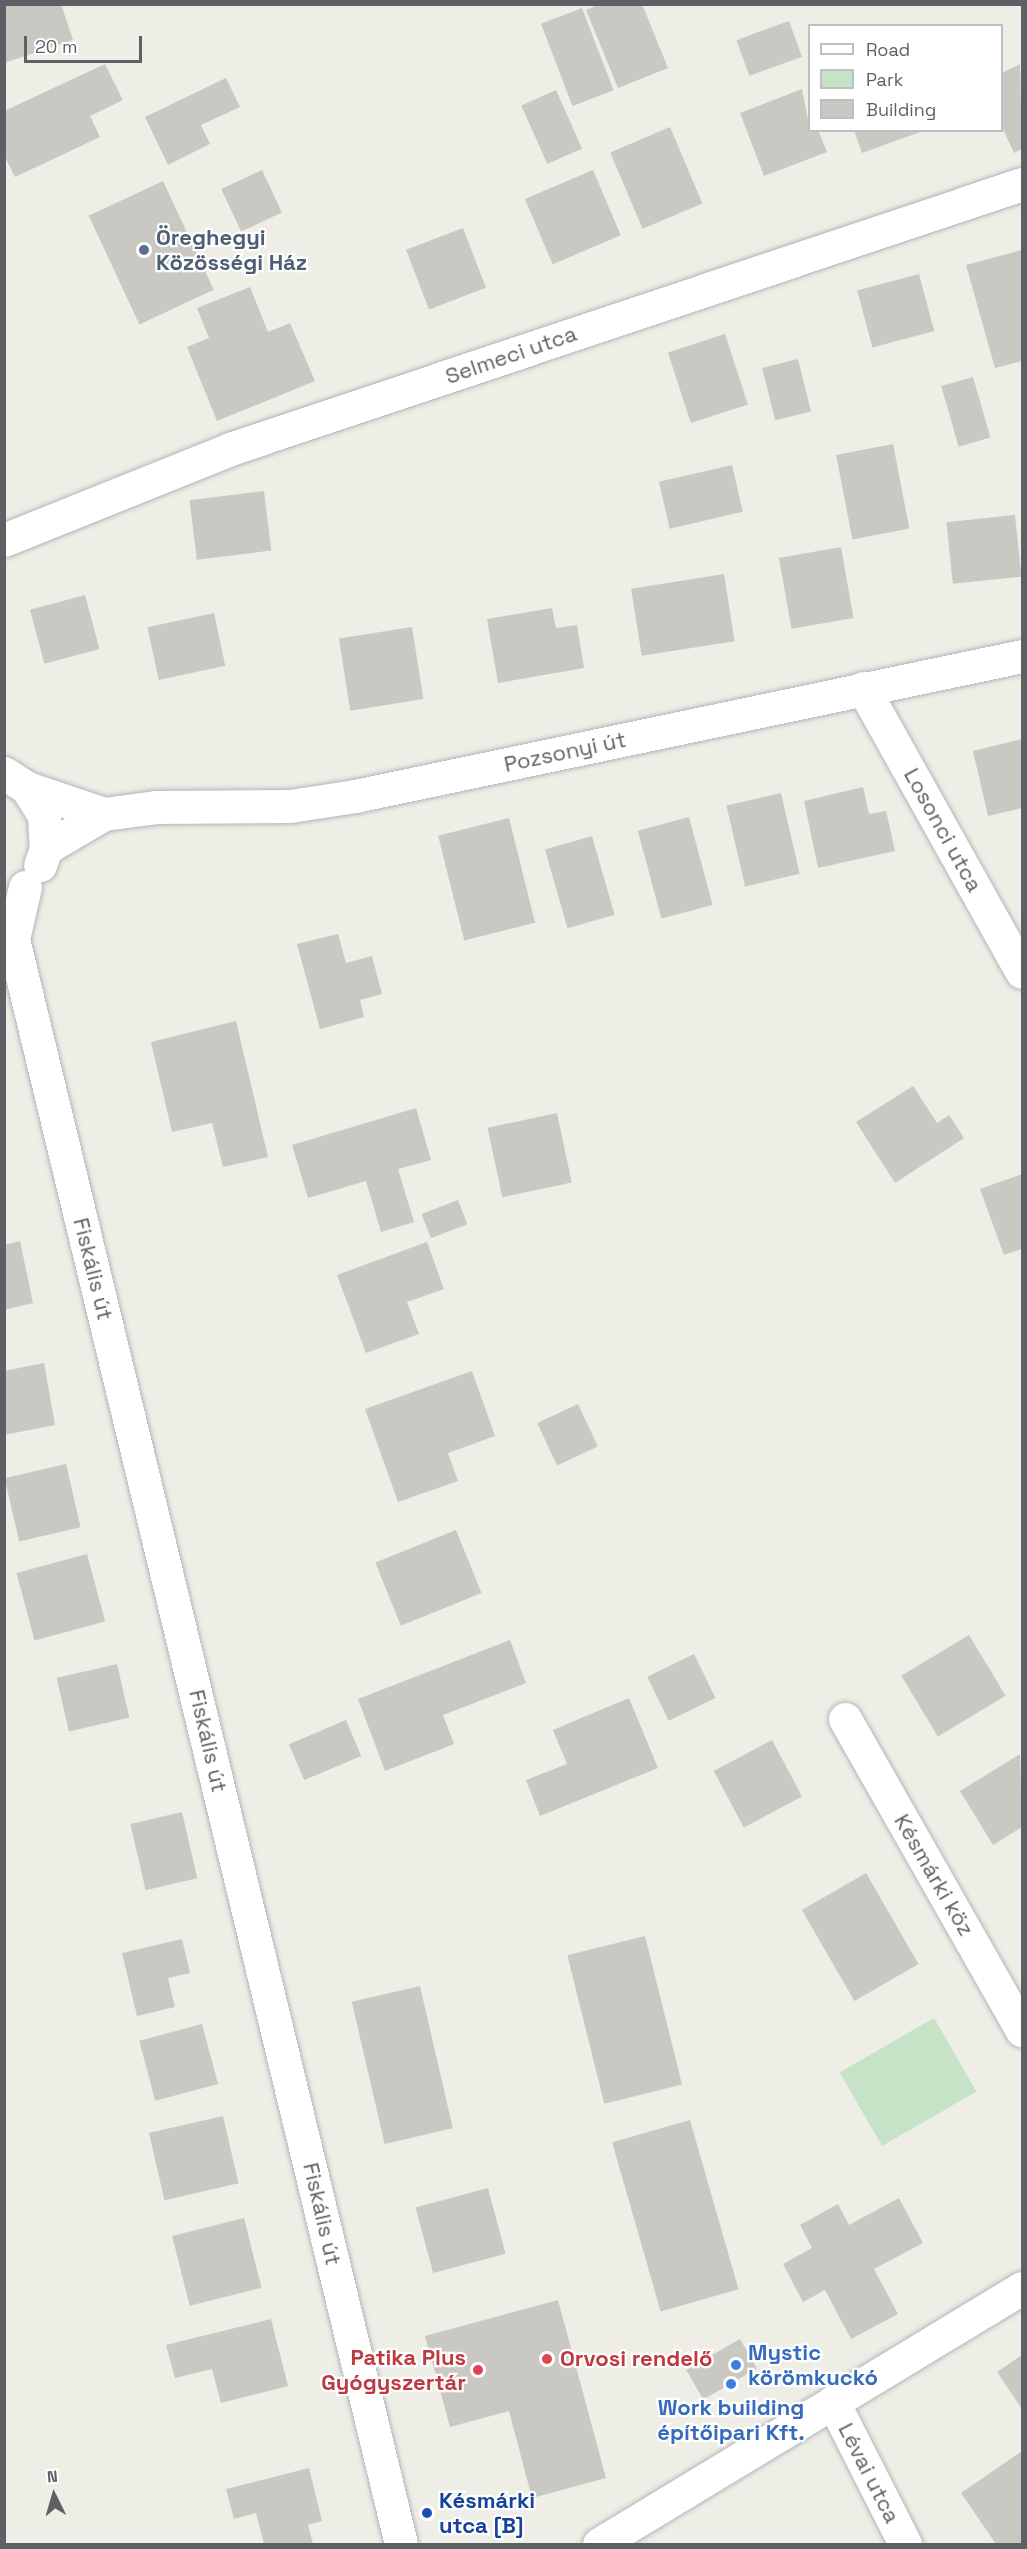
<!DOCTYPE html>
<html>
<head>
<meta charset="utf-8">
<style>
	body { margin:0 }
	#map { position:relative; width:1027px; height:2549px; overflow:hidden; background:#eeede6; font-family:"Space Grotesk",sans-serif }
	div>[style] { position:absolute }
	[style*='--x'] { left:calc(var(--x)*1px); top:calc(var(--y)*1px); width:calc(var(--w)*1px); rotate:calc(var(--a)*1deg) }
	.green>* { inset:0; background:#c6e3c8; transform-origin:0 0 }
	.building>* { inset:0; background:#cac8c3; transform-origin:0 0 }
	.roads { filter:drop-shadow(0 0 2px #b3b5b9) drop-shadow(0 0 2px #b3b5b9) }
	.minor>* { height:33px; margin:-16.5px; padding:0 16.5px; transform-origin:16.5px; border-radius:16.5px; background:#fff }
	.dots>* { width:16px; height:16px; translate:-50% -50%; box-sizing:border-box; border:3px solid #fff; border-radius:50% }
	span { translate:-50% -50%; white-space:nowrap; text-align:center; line-height:1.15; -webkit-text-stroke:4.5px #fff; paint-order:stroke }
	.service-label { font-size:22px; color:#4e5e75; font-weight:700 }
	.left { translate:0 -50%; text-align:left }
	.street-label { font-size:22px; color:#5e6065 }
	.shop-label { font-size:22px; color:#366cbe; font-weight:700 }
	.health-label { font-size:22px; color:#be3a42; font-weight:700 }
	.right { translate:-100% -50%; text-align:right }
	.transit-label { font-size:22px; color:#164399; font-weight:700 }
	.frame { position:absolute; inset:0; border:6px solid #5e6065; pointer-events:none }
	.legend { position:absolute; left:808px; top:24px; width:195px; height:108px; box-sizing:border-box; background:#fff; border:2px solid #bfbfc1; margin:0; padding:8px 10px; list-style:none; font-size:18px; color:#5e6065 }
	.legend li { display:flex; align-items:center; gap:12px; height:30px }
	.legend b { width:30px; border:2px solid #bfbfc1 }
	.north { position:absolute; left:24px; top:2465px; width:60px; height:60px; -webkit-text-stroke:4px #fff; paint-order:stroke; rotate:355deg; font-size:16px; font-weight:700; line-height:24px; text-align:center; color:#5e6065 }
	.north::after { content:''; display:block; margin:auto; width:21px; height:27px; background:#5e6065; clip-path:polygon(50% 0,100% 100%,50% 72%,0 100%) }
	.scale { position:absolute; left:24px; top:36px; width:118px; height:27px; box-sizing:border-box; border:3px solid #5e6065; border-top:0; padding-left:8px; font-size:18px; line-height:21px; white-space:nowrap; color:#5e6065; -webkit-text-stroke:4px #fff; paint-order:stroke }
</style>
</head>
<body>
<div id="map">
	<div class="green">
		<div style="left:934px;top:2018px;width:85px;height:109px;rotate:60deg"></div>
	</div>
	<div class="building">
		<div style="clip-path:polygon(4px 4px,61px 4px,73px 40px,4px 63px)"></div>
		<div style="clip-path:polygon(600px 4px,642px 4px,668px 68px,618px 88px,586px 10px)"></div>
		<div style="left:582px;top:8px;width:88px;height:44px;rotate:69deg"></div>
		<div style="left:789px;top:21px;width:38px;height:56px;rotate:70deg"></div>
		<div style="clip-path:polygon(105px 64px,123px 100px,90px 116px,100px 137px,15px 177px,4px 155px,4px 111px)"></div>
		<div style="clip-path:polygon(1020px 64px,1022px 149px,1014px 153px,1002px 127px,1002px 73px)"></div>
		<div style="clip-path:polygon(226px 78px,240px 107px,201px 125px,210px 144px,168px 165px,145px 117px)"></div>
		<div style="clip-path:polygon(802px 89px,810px 130px,818px 130px,827px 152px,764px 176px,740px 113px)"></div>
		<div style="left:556px;top:90px;width:64px;height:38px;rotate:66deg"></div>
		<div style="left:670px;top:127px;width:83px;height:65px;rotate:67deg"></div>
		<div style="clip-path:polygon(854px 130px,923px 130px,923px 131px,862px 153px)"></div>
		<div style="left:262px;top:170px;width:47px;height:45px;rotate:65deg"></div>
		<div style="left:593px;top:170px;width:71px;height:74px;rotate:67deg"></div>
		<div style="left:163px;top:181px;width:120px;height:82px;rotate:65deg"></div>
		<div style="left:463px;top:228px;width:64px;height:61px;rotate:69deg"></div>
		<div style="clip-path:polygon(1022px 250px,1022px 361px,995px 368px,966px 265px)"></div>
		<div style="left:919px;top:274px;width:59px;height:64px;rotate:75deg"></div>
		<div style="clip-path:polygon(250px 287px,268px 332px,290px 323px,315px 381px,217px 421px,187px 347px,209px 338px,197px 308px)"></div>
		<div style="left:725px;top:334px;width:74px;height:60px;rotate:72deg"></div>
		<div style="left:798px;top:359px;width:54px;height:37px;rotate:76deg"></div>
		<div style="left:973px;top:377px;width:63px;height:33px;rotate:74deg"></div>
		<div style="left:893px;top:444px;width:86px;height:58px;rotate:79deg"></div>
		<div style="left:732px;top:465px;width:48px;height:75px;rotate:77deg"></div>
		<div style="left:264px;top:491px;width:60px;height:75px;rotate:83deg"></div>
		<div style="left:1015px;top:515px;width:62px;height:69px;rotate:84deg"></div>
		<div style="left:841px;top:547px;width:72px;height:63px;rotate:80deg"></div>
		<div style="left:724px;top:574px;width:68px;height:94px;rotate:81deg"></div>
		<div style="left:85px;top:595px;width:56px;height:57px;rotate:75deg"></div>
		<div style="clip-path:polygon(552px 608px,556px 628px,577px 625px,584px 668px,498px 683px,487px 619px)"></div>
		<div style="left:214px;top:613px;width:54px;height:68px;rotate:78deg"></div>
		<div style="left:412px;top:627px;width:73px;height:74px;rotate:81deg"></div>
		<div style="clip-path:polygon(1022px 739px,1022px 808px,988px 816px,973px 751px)"></div>
		<div style="clip-path:polygon(863px 787px,869px 814px,886px 811px,895px 851px,818px 868px,804px 801px)"></div>
		<div style="left:781px;top:793px;width:83px;height:56px;rotate:77deg"></div>
		<div style="left:689px;top:817px;width:91px;height:53px;rotate:75deg"></div>
		<div style="left:509px;top:818px;width:108px;height:73px;rotate:76deg"></div>
		<div style="left:592px;top:836px;width:82px;height:49px;rotate:74deg"></div>
		<div style="clip-path:polygon(338px 934px,346px 963px,372px 956px,382px 994px,360px 1000px,364px 1017px,320px 1029px,297px 944px)"></div>
		<div style="clip-path:polygon(236px 1021px,268px 1157px,223px 1167px,212px 1123px,172px 1132px,151px 1042px)"></div>
		<div style="clip-path:polygon(913px 1086px,937px 1123px,949px 1115px,964px 1138px,895px 1183px,856px 1122px)"></div>
		<div style="clip-path:polygon(416px 1108px,431px 1160px,398px 1169px,414px 1222px,381px 1232px,366px 1181px,308px 1198px,292px 1145px)"></div>
		<div style="left:557px;top:1113px;width:71px;height:71px;rotate:78deg"></div>
		<div style="clip-path:polygon(1022px 1174px,1022px 1249px,1004px 1255px,980px 1189px)"></div>
		<div style="left:458px;top:1200px;width:26px;height:39px;rotate:69deg"></div>
		<div style="clip-path:polygon(20px 1241px,33px 1303px,4px 1310px,4px 1245px)"></div>
		<div style="clip-path:polygon(427px 1242px,444px 1289px,407px 1302px,419px 1334px,366px 1353px,337px 1275px)"></div>
		<div style="clip-path:polygon(44px 1363px,55px 1425px,4px 1435px,4px 1371px)"></div>
		<div style="clip-path:polygon(472px 1371px,495px 1436px,448px 1453px,458px 1481px,398px 1502px,365px 1409px)"></div>
		<div style="left:578px;top:1404px;width:47px;height:45px;rotate:65deg"></div>
		<div style="left:66px;top:1464px;width:65px;height:63px;rotate:77deg"></div>
		<div style="left:456px;top:1530px;width:68px;height:87px;rotate:68deg"></div>
		<div style="left:87px;top:1554px;width:70px;height:73px;rotate:75deg"></div>
		<div style="left:969px;top:1635px;width:71px;height:79px;rotate:59deg"></div>
		<div style="clip-path:polygon(510px 1640px,526px 1683px,443px 1715px,454px 1744px,385px 1771px,358px 1699px)"></div>
		<div style="left:694px;top:1654px;width:49px;height:52px;rotate:64deg"></div>
		<div style="left:117px;top:1664px;width:55px;height:62px;rotate:77deg"></div>
		<div style="clip-path:polygon(629px 1698px,658px 1768px,540px 1816px,526px 1780px,567px 1764px,553px 1730px)"></div>
		<div style="left:346px;top:1720px;width:39px;height:62px;rotate:67deg"></div>
		<div style="left:772px;top:1740px;width:64px;height:66px;rotate:62deg"></div>
		<div style="clip-path:polygon(1020px 1754px,1022px 1827px,993px 1845px,960px 1791px)"></div>
		<div style="left:182px;top:1812px;width:68px;height:53px;rotate:77deg"></div>
		<div style="left:866px;top:1873px;width:105px;height:74px;rotate:60deg"></div>
		<div style="left:645px;top:1936px;width:153px;height:80px;rotate:76deg"></div>
		<div style="clip-path:polygon(182px 1939px,190px 1973px,168px 1978px,175px 2007px,137px 2016px,122px 1953px)"></div>
		<div style="left:420px;top:1986px;width:146px;height:70px;rotate:77deg"></div>
		<div style="left:202px;top:2024px;width:62px;height:65px;rotate:75deg"></div>
		<div style="left:223px;top:2116px;width:69px;height:76px;rotate:77deg"></div>
		<div style="left:690px;top:2120px;width:176px;height:81px;rotate:74deg"></div>
		<div style="left:488px;top:2188px;width:68px;height:75px;rotate:75deg"></div>
		<div style="clip-path:polygon(899px 2198px,923px 2243px,874px 2269px,898px 2314px,851px 2339px,825px 2290px,803px 2302px,783px 2264px,812px 2248px,800px 2225px,838px 2204px,849px 2225px)"></div>
		<div style="left:244px;top:2218px;width:72px;height:74px;rotate:76deg"></div>
		<div style="clip-path:polygon(558px 2300px,606px 2478px,532px 2498px,509px 2411px,450px 2427px,425px 2336px)"></div>
		<div style="clip-path:polygon(271px 2319px,288px 2386px,221px 2403px,212px 2369px,175px 2378px,166px 2345px)"></div>
		<div style="left:740px;top:2339px;width:34px;height:62px;rotate:60deg"></div>
		<div style="clip-path:polygon(1022px 2355px,1022px 2409px,997px 2372px)"></div>
		<div style="clip-path:polygon(1022px 2451px,1022px 2544px,996px 2544px,961px 2493px)"></div>
		<div style="clip-path:polygon(309px 2468px,322px 2521px,308px 2525px,313px 2544px,264px 2544px,256px 2513px,234px 2519px,226px 2489px)"></div>
	</div>
	<div class="roads">
		<div class="minor">
			<div style="--x:4;--y:540;--w:244;--a:-21.9"></div>
			<div style="--x:230;--y:449;--w:835;--a:-18.5"></div>
			<div style="--x:863;--y:688;--w:325;--a:60.8"></div>
			<div style="--x:4;--y:773;--w:27;--a:33"></div>
			<div style="--x:27;--y:788;--w:32;--a:58"></div>
			<div style="--x:44;--y:815;--w:33;--a:87"></div>
			<div style="--x:46;--y:848;--w:18;--a:109"></div>
			<div style="--x:27;--y:788;--w:81;--a:18.7"></div>
			<div style="--x:46;--y:848;--w:67;--a:-30.4"></div>
			<div style="--x:104;--y:814;--w:52;--a:-7.7"></div>
			<div style="--x:156;--y:807;--w:134;--a:-0.4"></div>
			<div style="--x:290;--y:806;--w:66;--a:-8.7"></div>
			<div style="--x:355;--y:796;--w:682;--a:-11.85"></div>
			<div style="--x:25;--y:887;--w:53;--a:103"></div>
			<div style="--x:13;--y:939;--w:1651;--a:76.41"></div>
			<div style="--x:845;--y:1719;--w:358;--a:60.4"></div>
			<div style="--x:833;--y:2402;--w:159;--a:63.1"></div>
			<div style="--x:599;--y:2544;--w:494;--a:-31.2"></div>
		</div>
	</div>
	<div class="dots">
		<div style="left:144px;top:250px;background:#5c6f8a"></div>
		<div style="left:547px;top:2359px;background:#e0444e"></div>
		<div style="left:736px;top:2365px;background:#3f7fe0"></div>
		<div style="left:478px;top:2370px;background:#e0444e"></div>
		<div style="left:731px;top:2384px;background:#3f7fe0"></div>
		<div style="left:427px;top:2513px;background:#1a4fb4"></div>
	</div>
	<div class="service-label">
		<span class="left" style="left:156px;top:250px">Öreghegyi<br>Közösségi Ház</span>
	</div>
	<div class="street-label">
		<span style="left:511px;top:355px;rotate:-19deg">Selmeci utca</span>
		<span style="left:565px;top:752px;rotate:-12deg">Pozsonyi út</span>
		<span style="left:943px;top:830px;rotate:61deg">Losonci utca</span>
		<span style="left:93px;top:1269px;rotate:76deg">Fiskális út</span>
		<span style="left:208px;top:1741px;rotate:77deg">Fiskális út</span>
		<span style="left:934px;top:1875px;rotate:60deg">Késmárki köz</span>
		<span style="left:322px;top:2214px;rotate:77deg">Fiskális út</span>
		<span style="left:869px;top:2473px;rotate:63deg">Lévai utca</span>
	</div>
	<div class="shop-label">
		<span class="left" style="left:748px;top:2365px">Mystic<br>körömkuckó</span>
		<span style="left:731px;top:2420px">Work building<br>építőipari Kft.</span>
	</div>
	<div class="health-label">
		<span class="right" style="left:466px;top:2370px">Patika Plus<br>Gyógyszertár</span>
		<span class="left" style="left:560px;top:2359px">Orvosi rendelő</span>
	</div>
	<div class="transit-label">
		<span class="left" style="left:439px;top:2513px">Késmárki<br>utca [B]</span>
	</div>
	<div class="frame"></div>
	<ul class="legend">
	<li><b style="height:8px;background:#fff"></b>Road</li>
	<li><b style="height:16px;background:#c6e3c8"></b>Park</li>
	<li><b style="height:16px;background:#cac8c3"></b>Building</li>
	</ul>
	<div class="north">N</div>
	<div class="scale">20 m</div>
</div>
</body>
</html>
